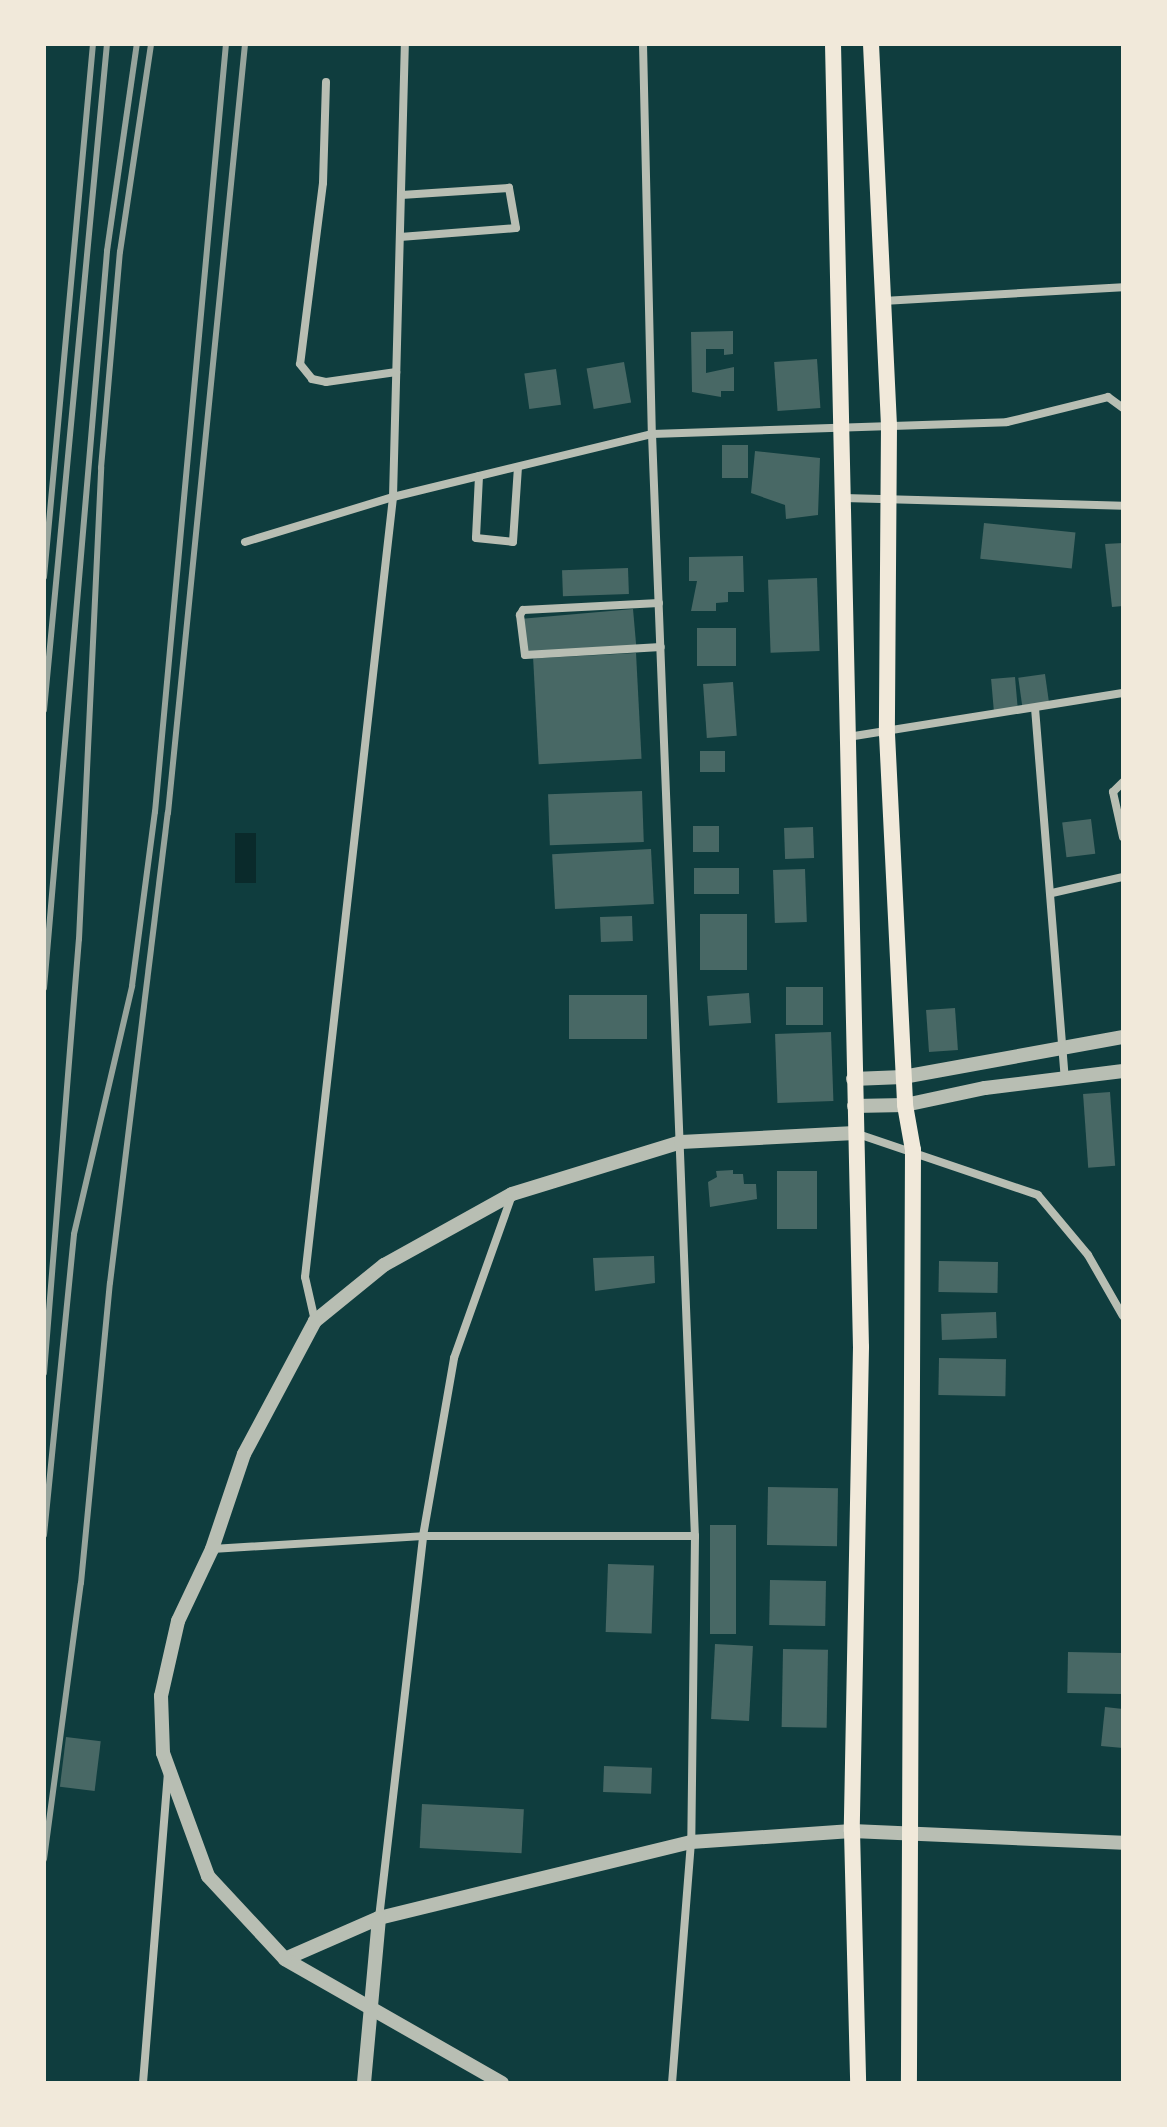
<!DOCTYPE html>
<html>
<head>
<meta charset="utf-8">
<style>
	body { margin:0 }
	#map { position:relative; width:1167px; height:2127px; overflow:hidden; background:#0f3d3e; font-family:"Asap Condensed",sans-serif }
	div>[style] { position:absolute }
	[style*='--x'] { left:calc(var(--x)*1px); top:calc(var(--y)*1px); width:calc(var(--w)*1px); rotate:calc(var(--a)*1deg) }
	.water>* { inset:0; background:#0a2a2b; transform-origin:0 0 }
	.building>* { inset:0; background:#486865; transform-origin:0 0 }
	.minor>* { height:8px; margin:-4px; padding:0 4px; transform-origin:4px; border-radius:4px; background:#b8beb3 }
	.tertiary>* { height:14px; margin:-7px; padding:0 7px; transform-origin:7px; border-radius:7px; background:#b8beb3 }
	.primary>* { height:16px; margin:-8px; padding:0 8px; transform-origin:8px; border-radius:8px; background:#f1e9da }
	.rail>* { height:6px; margin:-3px; padding:0 3px; transform-origin:3px; border-radius:3px; background:#97a49c }
	span { translate:-50% -50%; white-space:nowrap; text-align:center; line-height:1.15; -webkit-text-stroke:8px #f1e9da; paint-order:stroke }
	.frame { position:absolute; inset:0; border:46px solid #f1e9da; pointer-events:none }
</style>
</head>
<body>
<div id="map">
	<div class="water">
		<div style="left:235px;top:833px;width:21px;height:50px"></div>
	</div>
	<div class="building">
		<div style="clip-path:polygon(733px 331px,733px 354px,724px 355px,724px 349px,706px 349px,706px 373px,734px 367px,734px 391px,721px 391px,721px 397px,692px 392px,691px 332px)"></div>
		<div style="left:817px;top:359px;width:49px;height:43px;rotate:86deg"></div>
		<div style="left:624px;top:362px;width:41px;height:38px;rotate:80deg"></div>
		<div style="left:556px;top:369px;width:36px;height:32px;rotate:82deg"></div>
		<div style="left:722px;top:445px;width:26px;height:33px"></div>
		<div style="clip-path:polygon(755px 451px,820px 458px,818px 515px,786px 519px,785px 505px,751px 493px)"></div>
		<div style="left:984px;top:523px;width:92px;height:36px;rotate:6deg"></div>
		<div style="clip-path:polygon(1123px 543px,1123px 606px,1112px 607px,1105px 544px)"></div>
		<div style="clip-path:polygon(743px 556px,744px 592px,728px 592px,728px 602px,716px 603px,716px 611px,691px 611px,697px 581px,689px 581px,689px 557px)"></div>
		<div style="left:628px;top:568px;width:26px;height:66px;rotate:88deg"></div>
		<div style="left:817px;top:578px;width:73px;height:49px;rotate:88deg"></div>
		<div style="left:633px;top:609px;width:37px;height:111px;rotate:85deg"></div>
		<div style="left:697px;top:628px;width:39px;height:38px"></div>
		<div style="left:636px;top:653px;width:106px;height:103px;rotate:87deg"></div>
		<div style="left:1045px;top:674px;width:28px;height:27px;rotate:82deg"></div>
		<div style="left:1015px;top:677px;width:32px;height:24px;rotate:85deg"></div>
		<div style="left:733px;top:682px;width:54px;height:30px;rotate:86deg"></div>
		<div style="left:700px;top:751px;width:25px;height:21px"></div>
		<div style="left:642px;top:791px;width:51px;height:94px;rotate:88deg"></div>
		<div style="left:1091px;top:819px;width:35px;height:29px;rotate:83deg"></div>
		<div style="left:693px;top:826px;width:26px;height:26px"></div>
		<div style="left:813px;top:827px;width:31px;height:29px;rotate:88deg"></div>
		<div style="left:651px;top:849px;width:55px;height:99px;rotate:87deg"></div>
		<div style="left:739px;top:868px;width:26px;height:45px;rotate:90deg"></div>
		<div style="left:805px;top:869px;width:53px;height:32px;rotate:88deg"></div>
		<div style="left:700px;top:914px;width:47px;height:56px"></div>
		<div style="left:632px;top:916px;width:25px;height:32px;rotate:88deg"></div>
		<div style="left:786px;top:987px;width:37px;height:38px"></div>
		<div style="left:749px;top:993px;width:30px;height:42px;rotate:86deg"></div>
		<div style="left:569px;top:995px;width:78px;height:44px"></div>
		<div style="left:955px;top:1008px;width:42px;height:29px;rotate:86deg"></div>
		<div style="left:831px;top:1032px;width:69px;height:56px;rotate:88deg"></div>
		<div style="left:1110px;top:1092px;width:74px;height:27px;rotate:86deg"></div>
		<div style="clip-path:polygon(733px 1170px,733px 1174px,743px 1174px,744px 1184px,756px 1184px,757px 1199px,710px 1207px,708px 1182px,717px 1177px,716px 1171px)"></div>
		<div style="left:777px;top:1171px;width:40px;height:58px"></div>
		<div style="clip-path:polygon(654px 1256px,655px 1283px,595px 1291px,593px 1258px)"></div>
		<div style="left:939px;top:1261px;width:59px;height:31px;rotate:1deg"></div>
		<div style="left:996px;top:1312px;width:26px;height:55px;rotate:88deg"></div>
		<div style="left:939px;top:1358px;width:67px;height:37px;rotate:1deg"></div>
		<div style="left:768px;top:1487px;width:70px;height:58px;rotate:1deg"></div>
		<div style="left:710px;top:1525px;width:26px;height:109px"></div>
		<div style="left:608px;top:1564px;width:46px;height:68px;rotate:2deg"></div>
		<div style="left:770px;top:1580px;width:56px;height:45px;rotate:1deg"></div>
		<div style="left:715px;top:1644px;width:38px;height:75px;rotate:3deg"></div>
		<div style="left:783px;top:1649px;width:45px;height:78px;rotate:1deg"></div>
		<div style="left:1068px;top:1652px;width:55px;height:41px;rotate:1deg"></div>
		<div style="clip-path:polygon(1105px 1707px,1123px 1709px,1123px 1748px,1101px 1746px)"></div>
		<div style="left:66px;top:1737px;width:35px;height:50px;rotate:7deg"></div>
		<div style="left:604px;top:1766px;width:48px;height:26px;rotate:2deg"></div>
		<div style="left:422px;top:1804px;width:102px;height:44px;rotate:3deg"></div>
	</div>
	<div class="minor">
		<div style="--x:643;--y:44;--w:390;--a:88.7"></div>
		<div style="--x:652;--y:434;--w:1103;--a:87.77"></div>
		<div style="--x:695;--y:1536;--w:306;--a:90.7"></div>
		<div style="--x:691;--y:1842;--w:242;--a:94.5"></div>
		<div style="--x:326;--y:82;--w:101;--a:91.7"></div>
		<div style="--x:323;--y:183;--w:182;--a:97.2"></div>
		<div style="--x:300;--y:364;--w:19;--a:51"></div>
		<div style="--x:312;--y:379;--w:14;--a:12"></div>
		<div style="--x:326;--y:382;--w:71;--a:-8.1"></div>
		<div style="--x:400;--y:237;--w:116;--a:-4.4"></div>
		<div style="--x:516;--y:228;--w:41;--a:-99.9"></div>
		<div style="--x:509;--y:188;--w:108;--a:176.3"></div>
		<div style="--x:883;--y:301;--w:240;--a:-3.3"></div>
		<div style="--x:479;--y:476;--w:62;--a:92.8"></div>
		<div style="--x:476;--y:538;--w:37;--a:6"></div>
		<div style="--x:513;--y:542;--w:75;--a:-86.2"></div>
		<div style="--x:844;--y:498;--w:279;--a:1.6"></div>
		<div style="--x:245;--y:542;--w:155;--a:-16.9"></div>
		<div style="--x:393;--y:497;--w:267;--a:-13.7"></div>
		<div style="--x:652;--y:434;--w:355;--a:-1.9"></div>
		<div style="--x:1007;--y:422;--w:104;--a:-13.9"></div>
		<div style="--x:1108;--y:397;--w:19;--a:36"></div>
		<div style="--x:659;--y:603;--w:136;--a:177.1"></div>
		<div style="--x:523;--y:610;--w:6;--a:121"></div>
		<div style="--x:520;--y:615;--w:40;--a:82.9"></div>
		<div style="--x:525;--y:655;--w:136;--a:-3.4"></div>
		<div style="--x:1035;--y:708;--w:371;--a:85.4"></div>
		<div style="--x:848;--y:737;--w:278;--a:-9.1"></div>
		<div style="--x:1123;--y:782;--w:14;--a:135"></div>
		<div style="--x:1113;--y:792;--w:46;--a:77.5"></div>
		<div style="--x:1052;--y:893;--w:73;--a:-12.7"></div>
		<div style="--x:855;--y:1133;--w:193;--a:18.7"></div>
		<div style="--x:1038;--y:1195;--w:78;--a:50.2"></div>
		<div style="--x:1088;--y:1255;--w:70;--a:60.2"></div>
		<div style="--x:315;--y:1321;--w:45;--a:-102.8"></div>
		<div style="--x:305;--y:1277;--w:785;--a:-83.56"></div>
		<div style="--x:393;--y:497;--w:453;--a:-88.5"></div>
		<div style="--x:212;--y:1549;--w:211;--a:-3.5"></div>
		<div style="--x:423;--y:1536;--w:272;--a:0"></div>
		<div style="--x:379;--y:1918;--w:385;--a:-83.4"></div>
		<div style="--x:423;--y:1536;--w:181;--a:-80.1"></div>
		<div style="--x:454;--y:1358;--w:173;--a:-70.4"></div>
		<div style="--x:143;--y:2083;--w:311;--a:-85.4"></div>
	</div>
	<div class="tertiary">
		<div style="--x:853;--y:1079;--w:50;--a:-2.3"></div>
		<div style="--x:903;--y:1077;--w:224;--a:-10.3"></div>
		<div style="--x:854;--y:1106;--w:51;--a:-1.1"></div>
		<div style="--x:905;--y:1105;--w:82;--a:-12"></div>
		<div style="--x:985;--y:1088;--w:139;--a:-7"></div>
		<div style="--x:285;--y:1959;--w:103;--a:-23.6"></div>
		<div style="--x:379;--y:1918;--w:321;--a:-13.7"></div>
		<div style="--x:691;--y:1842;--w:161;--a:-3.9"></div>
		<div style="--x:852;--y:1831;--w:271;--a:2.5"></div>
		<div style="--x:364;--y:2083;--w:166;--a:-84.8"></div>
		<div style="--x:502;--y:2083;--w:250;--a:-150.3"></div>
		<div style="--x:285;--y:1959;--w:113;--a:-132.9"></div>
		<div style="--x:208;--y:1876;--w:131;--a:-110.1"></div>
		<div style="--x:163;--y:1753;--w:57;--a:-92"></div>
		<div style="--x:161;--y:1696;--w:77;--a:-77.2"></div>
		<div style="--x:178;--y:1621;--w:80;--a:-64.7"></div>
		<div style="--x:212;--y:1549;--w:100;--a:-71.4"></div>
		<div style="--x:244;--y:1454;--w:151;--a:-61.9"></div>
		<div style="--x:315;--y:1321;--w:89;--a:-39.1"></div>
		<div style="--x:384;--y:1265;--w:146;--a:-29"></div>
		<div style="--x:512;--y:1194;--w:177;--a:-17.1"></div>
		<div style="--x:681;--y:1142;--w:174;--a:-3"></div>
	</div>
	<div class="primary">
		<div style="--x:833;--y:44;--w:1303;--a:88.77"></div>
		<div style="--x:861;--y:1347;--w:484;--a:91.1"></div>
		<div style="--x:852;--y:1831;--w:252;--a:88.6"></div>
		<div style="--x:871;--y:44;--w:381;--a:87.3"></div>
		<div style="--x:889;--y:425;--w:309;--a:90.4"></div>
		<div style="--x:887;--y:734;--w:371;--a:87.2"></div>
		<div style="--x:905;--y:1105;--w:46;--a:79.9"></div>
		<div style="--x:913;--y:1150;--w:933;--a:90.25"></div>
	</div>
	<div class="rail">
		<div style="--x:44;--y:577;--w:535;--a:-84.75"></div>
		<div style="--x:44;--y:710;--w:669;--a:-84.6"></div>
		<div style="--x:44;--y:988;--w:740;--a:-85.11"></div>
		<div style="--x:107;--y:251;--w:209;--a:-81.8"></div>
		<div style="--x:44;--y:1373;--w:435;--a:-85.4"></div>
		<div style="--x:79;--y:939;--w:472;--a:-87.3"></div>
		<div style="--x:101;--y:468;--w:217;--a:-85"></div>
		<div style="--x:120;--y:252;--w:210;--a:-81.5"></div>
		<div style="--x:44;--y:1535;--w:302;--a:-84.3"></div>
		<div style="--x:74;--y:1234;--w:255;--a:-76.8"></div>
		<div style="--x:132;--y:986;--w:176;--a:-82.5"></div>
		<div style="--x:155;--y:812;--w:771;--a:-84.72"></div>
		<div style="--x:44;--y:1859;--w:278;--a:-82.4"></div>
		<div style="--x:81;--y:1583;--w:301;--a:-84.5"></div>
		<div style="--x:110;--y:1283;--w:474;--a:-83"></div>
		<div style="--x:168;--y:813;--w:773;--a:-84.28"></div>
	</div>
	<div class="frame"></div>
</div>
</body>
</html>
